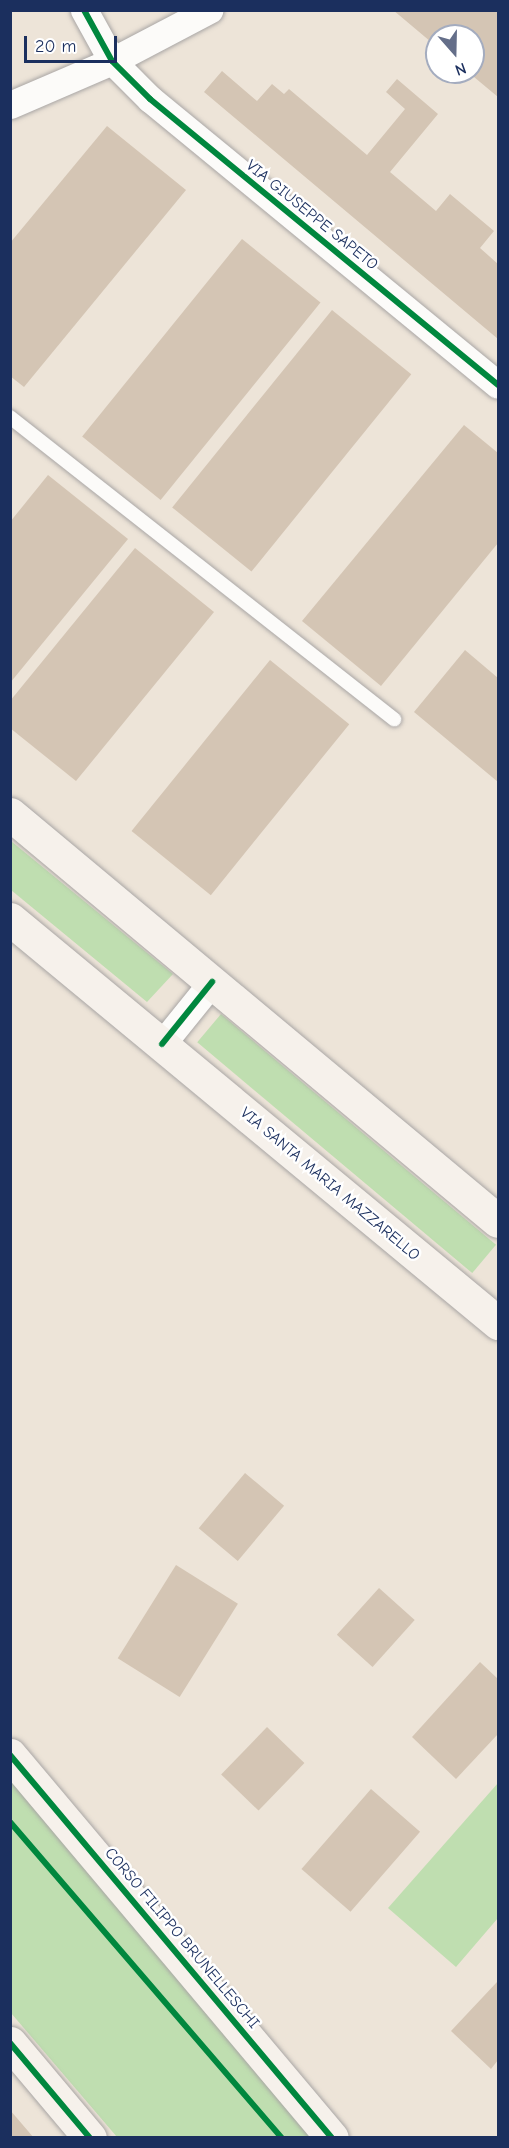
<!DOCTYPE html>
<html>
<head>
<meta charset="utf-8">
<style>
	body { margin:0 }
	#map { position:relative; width:509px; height:2148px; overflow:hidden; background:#ede4d8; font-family:"Comic Neue",sans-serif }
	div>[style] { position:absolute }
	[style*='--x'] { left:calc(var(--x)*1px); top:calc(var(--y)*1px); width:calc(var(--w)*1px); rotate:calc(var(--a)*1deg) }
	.green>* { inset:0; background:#bfdeb0; transform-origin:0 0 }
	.building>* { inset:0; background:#d4c5b4; transform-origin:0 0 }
	.roads { filter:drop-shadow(0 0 2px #a9a6a5) drop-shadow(0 0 2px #a9a6a5) }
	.lane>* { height:14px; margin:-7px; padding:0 7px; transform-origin:7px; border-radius:7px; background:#fcfbf9 }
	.street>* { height:27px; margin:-13.5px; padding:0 13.5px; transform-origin:13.5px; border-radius:13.5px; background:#fcfbf9 }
	.secondary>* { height:33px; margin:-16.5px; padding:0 16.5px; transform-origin:16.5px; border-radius:16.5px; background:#f6f1eb }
	.cycleway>* { height:6px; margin:-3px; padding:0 3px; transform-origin:3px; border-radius:3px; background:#00873e }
	span { translate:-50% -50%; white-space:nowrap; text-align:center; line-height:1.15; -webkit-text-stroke:5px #fff; paint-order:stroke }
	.street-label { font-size:16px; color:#1b2f5e }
	.frame { position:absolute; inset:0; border:12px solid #1b2f5e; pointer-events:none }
	.north { position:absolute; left:425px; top:24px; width:60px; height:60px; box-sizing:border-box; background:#fff; border:2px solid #a4acbf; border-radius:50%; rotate:160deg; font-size:16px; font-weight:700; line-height:24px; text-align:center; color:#1b2f5e }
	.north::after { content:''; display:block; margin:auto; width:21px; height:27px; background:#646e89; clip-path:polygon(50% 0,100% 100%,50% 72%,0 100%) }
	.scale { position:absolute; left:24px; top:36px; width:93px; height:27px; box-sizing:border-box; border:3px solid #1b2f5e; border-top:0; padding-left:8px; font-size:18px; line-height:21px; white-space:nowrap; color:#1b2f5e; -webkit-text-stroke:4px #fff; paint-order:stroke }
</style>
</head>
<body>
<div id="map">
	<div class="green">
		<div style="clip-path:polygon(11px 841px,173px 974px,147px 1002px,11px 890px)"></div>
		<div style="left:221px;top:1014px;width:359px;height:37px;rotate:40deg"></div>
		<div style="clip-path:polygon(10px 1779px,320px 2137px,117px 2137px,11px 2013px)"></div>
		<div style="clip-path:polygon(498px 1783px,498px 1918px,456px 1967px,388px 1908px)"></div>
	</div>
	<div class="building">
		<div style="clip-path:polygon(393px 10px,498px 10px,498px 97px,468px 72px,473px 72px,473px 36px,437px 36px,437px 47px)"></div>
		<div style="clip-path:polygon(222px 71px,257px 101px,272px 84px,284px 94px,289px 89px,367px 155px,405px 109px,386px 92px,397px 79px,438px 114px,390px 172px,436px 211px,450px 194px,494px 231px,480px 248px,498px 264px,498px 339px,204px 92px)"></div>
		<div style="clip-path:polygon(107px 126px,186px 190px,24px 387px,10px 376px,10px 243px)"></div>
		<div style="left:242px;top:239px;width:101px;height:254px;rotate:39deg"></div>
		<div style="left:332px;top:310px;width:102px;height:254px;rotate:39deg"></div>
		<div style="clip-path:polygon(464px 425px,498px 453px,498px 543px,381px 686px,302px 621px)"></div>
		<div style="clip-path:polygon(48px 475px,128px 539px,10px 683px,10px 522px)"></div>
		<div style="clip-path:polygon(135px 548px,214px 612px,76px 781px,10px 728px,10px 701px)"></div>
		<div style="clip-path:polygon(465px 650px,498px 678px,498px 782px,414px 712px)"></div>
		<div style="left:270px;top:660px;width:102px;height:220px;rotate:39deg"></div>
		<div style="left:245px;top:1473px;width:51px;height:72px;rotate:40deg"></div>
		<div style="left:176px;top:1565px;width:73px;height:110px;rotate:32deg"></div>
		<div style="left:379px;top:1588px;width:48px;height:63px;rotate:42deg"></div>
		<div style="clip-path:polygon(480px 1662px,498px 1679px,498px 1734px,456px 1779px,412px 1737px)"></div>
		<div style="left:267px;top:1727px;width:52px;height:66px;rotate:44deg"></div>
		<div style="left:371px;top:1789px;width:65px;height:106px;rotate:41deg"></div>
		<div style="clip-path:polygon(497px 1982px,498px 2060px,491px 2069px,451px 2031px)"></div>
		<div style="clip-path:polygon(10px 2110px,34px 2138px,10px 2138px)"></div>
	</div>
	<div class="roads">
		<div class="lane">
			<div style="--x:10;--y:417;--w:489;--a:38.2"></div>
		</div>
		<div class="street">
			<div style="--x:84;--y:10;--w:58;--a:61.2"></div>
			<div style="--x:112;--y:61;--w:54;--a:45"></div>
			<div style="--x:150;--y:99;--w:450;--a:39.4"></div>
			<div style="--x:10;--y:105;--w:111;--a:-23.3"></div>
			<div style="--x:112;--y:61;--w:110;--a:-27.7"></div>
			<div style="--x:162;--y:1044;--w:80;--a:-51.1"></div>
		</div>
		<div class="secondary">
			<div style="--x:10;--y:814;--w:635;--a:39.83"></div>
			<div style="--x:10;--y:919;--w:634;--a:39.62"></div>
			<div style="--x:10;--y:1755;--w:500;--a:49.95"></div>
			<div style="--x:10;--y:2043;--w:124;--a:49.9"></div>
		</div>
	</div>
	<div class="cycleway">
		<div style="--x:84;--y:10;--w:58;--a:61.2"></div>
		<div style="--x:112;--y:61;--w:54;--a:45"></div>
		<div style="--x:150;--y:99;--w:450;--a:39.4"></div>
		<div style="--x:162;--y:1044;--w:80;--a:-51.1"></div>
		<div style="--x:10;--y:1755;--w:500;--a:49.95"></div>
		<div style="--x:10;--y:1822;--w:417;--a:49.3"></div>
		<div style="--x:10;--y:2043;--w:124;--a:49.9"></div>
	</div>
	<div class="street-label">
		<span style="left:312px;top:215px;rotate:39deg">VIA GIUSEPPE SAPETO</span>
		<span style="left:330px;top:1184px;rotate:40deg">VIA SANTA MARIA MAZZARELLO</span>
		<span style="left:182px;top:1938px;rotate:50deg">CORSO FILIPPO BRUNELLESCHI</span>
	</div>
	<div class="frame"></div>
	<div class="north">N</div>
	<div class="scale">20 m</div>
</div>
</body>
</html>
